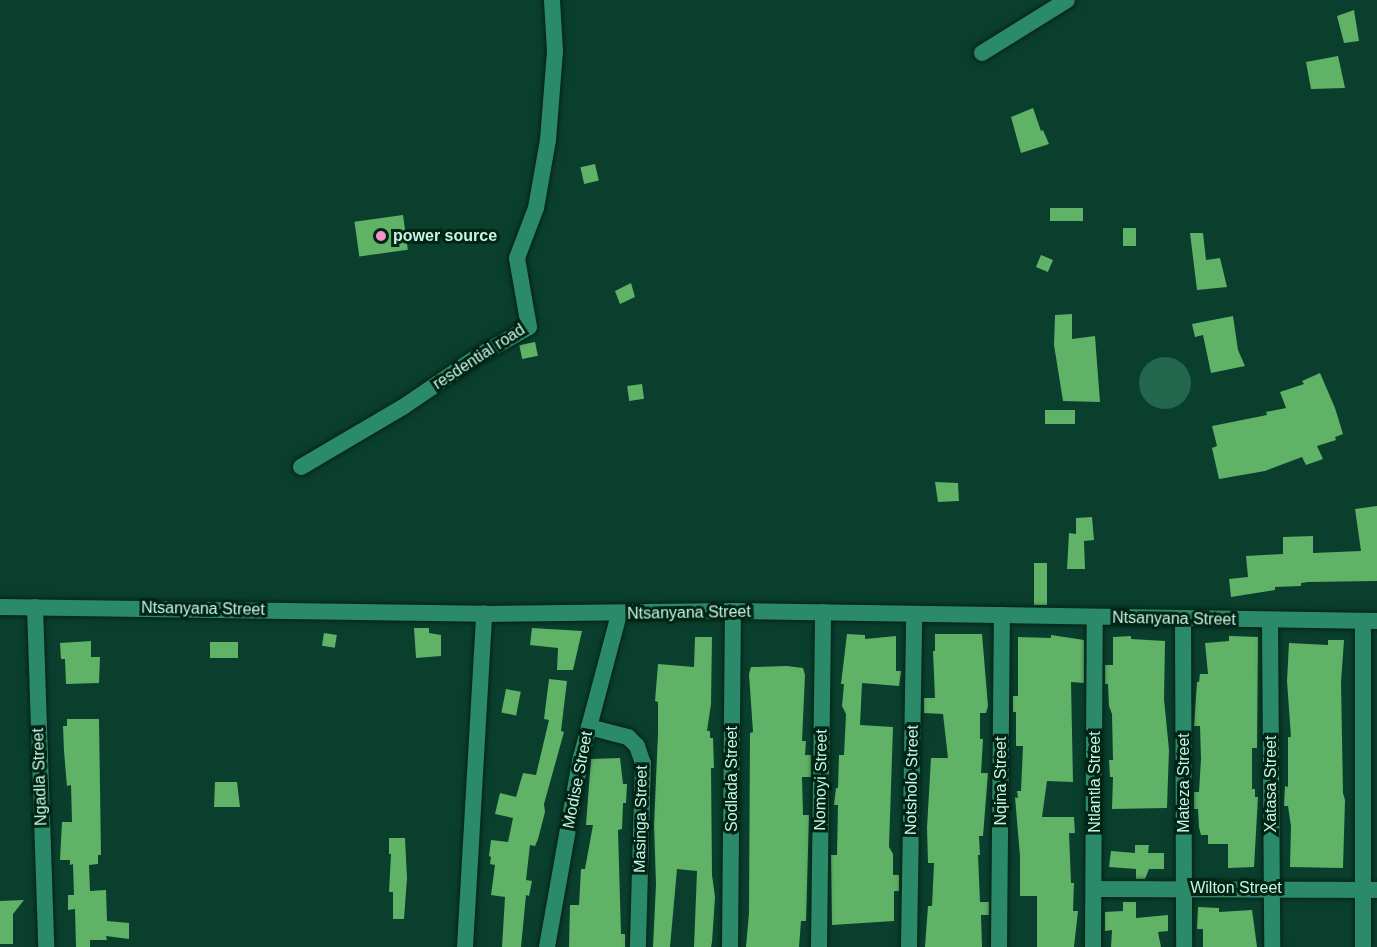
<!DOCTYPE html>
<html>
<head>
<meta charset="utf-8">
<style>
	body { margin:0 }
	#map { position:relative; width:1377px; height:947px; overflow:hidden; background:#0a3f2d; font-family:Arial,sans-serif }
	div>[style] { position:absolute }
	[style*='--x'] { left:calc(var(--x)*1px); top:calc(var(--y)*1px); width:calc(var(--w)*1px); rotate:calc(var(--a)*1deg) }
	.water>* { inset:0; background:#21664d }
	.round { border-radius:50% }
	.building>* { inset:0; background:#60b267; transform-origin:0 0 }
	.roads { filter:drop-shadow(0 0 2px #052218) drop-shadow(0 0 2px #052218) }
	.minor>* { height:16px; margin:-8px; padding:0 8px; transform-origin:8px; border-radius:8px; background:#2b8a69 }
	.tertiary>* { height:16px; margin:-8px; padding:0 8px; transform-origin:8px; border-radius:8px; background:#2b8a69 }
	.dots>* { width:16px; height:16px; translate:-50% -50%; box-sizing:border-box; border:3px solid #002416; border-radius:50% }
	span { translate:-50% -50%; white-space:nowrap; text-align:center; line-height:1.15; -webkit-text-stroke:6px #002416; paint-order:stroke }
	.poi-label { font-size:16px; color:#c9f4e0; font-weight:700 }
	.left { translate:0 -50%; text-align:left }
	.street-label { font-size:16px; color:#c9f4e0 }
</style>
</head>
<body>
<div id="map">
	<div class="water">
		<div class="round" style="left:1139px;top:357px;width:52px;height:52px"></div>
	</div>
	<div class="building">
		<div style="clip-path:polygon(1354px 10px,1359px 41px,1344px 43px,1337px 16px)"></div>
		<div style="clip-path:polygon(1338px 56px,1345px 88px,1311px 89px,1306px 62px)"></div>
		<div style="clip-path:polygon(1033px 108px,1041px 131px,1043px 130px,1049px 144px,1021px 153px,1011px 117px)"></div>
		<div style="left:595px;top:164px;width:17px;height:15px;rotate:77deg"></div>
		<div style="left:1050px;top:208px;width:33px;height:13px"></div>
		<div style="left:403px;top:215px;width:35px;height:49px;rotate:82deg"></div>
		<div style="left:1136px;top:228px;width:18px;height:13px;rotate:90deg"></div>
		<div style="clip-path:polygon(1190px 233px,1203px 233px,1206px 260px,1220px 258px,1227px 287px,1197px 290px)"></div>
		<div style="left:1041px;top:255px;width:13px;height:13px;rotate:23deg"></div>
		<div style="clip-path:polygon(631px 283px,635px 297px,620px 304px,615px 291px)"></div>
		<div style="clip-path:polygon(1072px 314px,1072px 339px,1095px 336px,1100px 402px,1063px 401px,1054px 345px,1055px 315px)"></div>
		<div style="clip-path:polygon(1233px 316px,1238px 350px,1245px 366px,1211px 373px,1203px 335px,1195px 337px,1192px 324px)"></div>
		<div style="left:535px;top:342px;width:14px;height:16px;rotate:78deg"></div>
		<div style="clip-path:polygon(1320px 373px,1335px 408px,1343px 434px,1335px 437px,1336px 440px,1317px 446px,1323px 459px,1306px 465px,1302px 457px,1265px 471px,1219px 479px,1212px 448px,1217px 446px,1212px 426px,1267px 415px,1266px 412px,1286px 408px,1280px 392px,1304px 384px,1302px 381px)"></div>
		<div style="left:642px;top:384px;width:15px;height:15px;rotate:82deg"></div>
		<div style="left:1075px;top:410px;width:14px;height:30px;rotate:90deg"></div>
		<div style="clip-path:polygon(935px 482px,958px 483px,959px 501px,938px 502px)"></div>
		<div style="clip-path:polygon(1377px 506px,1377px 581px,1308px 582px,1301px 583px,1301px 586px,1275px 587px,1275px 590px,1231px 597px,1229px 579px,1248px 577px,1246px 556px,1283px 554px,1283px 537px,1313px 536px,1313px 553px,1361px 551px,1355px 509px)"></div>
		<div style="clip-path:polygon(1092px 517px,1094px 540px,1084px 541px,1085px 569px,1067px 569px,1069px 533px,1076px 534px,1076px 518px)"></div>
		<div style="left:1034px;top:563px;width:13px;height:42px"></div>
		<div style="clip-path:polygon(414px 628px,429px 628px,429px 633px,441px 635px,441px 656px,416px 658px)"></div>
		<div style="clip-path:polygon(532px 628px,582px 631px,573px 670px,557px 670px,558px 648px,530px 645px)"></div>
		<div style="left:324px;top:633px;width:13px;height:13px;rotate:9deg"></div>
		<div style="clip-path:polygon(847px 634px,865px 635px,865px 639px,896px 636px,896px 671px,901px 671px,899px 686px,862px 683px,860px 725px,893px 727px,889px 847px,893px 854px,893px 875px,899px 875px,899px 891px,894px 891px,894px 921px,832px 925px,831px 855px,837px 855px,838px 805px,834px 805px,836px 788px,838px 788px,839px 755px,844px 755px,846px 714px,842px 706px,844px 684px,841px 684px)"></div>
		<div style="clip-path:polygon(935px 634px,982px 634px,988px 706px,986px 713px,980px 713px,980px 739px,983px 739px,981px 773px,988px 773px,983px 836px,979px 836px,980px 855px,978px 855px,980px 902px,989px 902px,989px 915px,981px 915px,982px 947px,925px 947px,928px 906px,932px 906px,934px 863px,928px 863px,927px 828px,931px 758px,948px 758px,943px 714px,924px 713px,924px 698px,935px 698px,933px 651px,935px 651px)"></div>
		<div style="clip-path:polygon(1051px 635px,1084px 640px,1084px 683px,1071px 682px,1073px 782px,1047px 781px,1042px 817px,1074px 817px,1075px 833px,1069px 833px,1071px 883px,1074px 883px,1073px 911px,1078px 911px,1074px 947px,1037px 947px,1037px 896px,1020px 896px,1020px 856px,1015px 797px,1018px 798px,1017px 791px,1021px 791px,1023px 746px,1016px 746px,1016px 712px,1013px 712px,1013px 696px,1018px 696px,1018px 637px,1051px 638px)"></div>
		<div style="clip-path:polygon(1131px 636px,1131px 639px,1165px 641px,1164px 699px,1169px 750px,1167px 808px,1112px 809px,1113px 777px,1110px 777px,1109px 760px,1113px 760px,1112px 714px,1109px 706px,1108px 684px,1105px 684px,1105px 665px,1113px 665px,1113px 637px)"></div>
		<div style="clip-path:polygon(1229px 636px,1258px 637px,1257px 748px,1252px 748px,1252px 789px,1255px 789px,1255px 797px,1258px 797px,1254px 867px,1228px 868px,1228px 844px,1208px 844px,1208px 835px,1201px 835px,1199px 827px,1198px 809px,1194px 809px,1194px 792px,1199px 792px,1201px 759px,1200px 726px,1194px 726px,1197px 682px,1199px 682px,1200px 674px,1208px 674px,1205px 643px,1229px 641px)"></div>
		<div style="clip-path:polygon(695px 637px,712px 637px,711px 704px,707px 731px,710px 731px,710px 738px,713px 738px,714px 768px,711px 768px,712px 875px,715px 897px,712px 942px,711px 947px,694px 947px,697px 871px,677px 869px,670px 947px,653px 947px,656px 884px,654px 825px,658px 734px,658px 702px,655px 701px,658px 664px,694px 667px)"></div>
		<div style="clip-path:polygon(1328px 640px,1344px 640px,1341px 682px,1343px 793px,1345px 800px,1343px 868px,1290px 867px,1291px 826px,1288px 806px,1284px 806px,1285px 786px,1288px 787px,1288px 737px,1291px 737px,1287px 681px,1289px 643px,1328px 645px)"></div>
		<div style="clip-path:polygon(91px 641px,91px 657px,100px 657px,99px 683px,66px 684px,65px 659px,61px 659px,60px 643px)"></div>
		<div style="left:238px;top:642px;width:16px;height:28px;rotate:90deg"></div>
		<div style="clip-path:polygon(787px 666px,803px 668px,805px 675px,802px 741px,806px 741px,805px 755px,811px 755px,811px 777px,802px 777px,803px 815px,809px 815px,806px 921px,801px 921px,799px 947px,746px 947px,749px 913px,750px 733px,753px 732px,749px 674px,751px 667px)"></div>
		<div style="clip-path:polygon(549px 679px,567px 681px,561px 731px,564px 732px,544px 804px,545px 812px,538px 839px,535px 846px,530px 845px,526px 880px,532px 881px,529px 896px,526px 895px,521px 947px,502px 947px,505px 897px,491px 895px,495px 865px,490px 864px,491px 857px,489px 856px,491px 840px,508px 842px,513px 818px,495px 814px,500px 793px,516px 797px,523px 773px,536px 775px,549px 720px,544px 719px)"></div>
		<div style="left:506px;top:689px;width:15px;height:24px;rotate:11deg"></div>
		<div style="clip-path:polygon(67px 719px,99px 719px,101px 855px,98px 855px,98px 864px,89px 865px,90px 891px,106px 890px,107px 921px,129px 923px,129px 939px,106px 936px,107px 940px,90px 940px,90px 947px,76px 947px,75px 909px,68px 910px,68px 895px,74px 895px,73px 864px,70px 865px,70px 860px,60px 860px,62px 822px,72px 822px,71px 785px,67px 786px,64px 751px,63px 726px,67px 726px)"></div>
		<div style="clip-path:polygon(620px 758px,623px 784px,627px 784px,626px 803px,623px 803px,622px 829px,618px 830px,621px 934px,625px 934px,625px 947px,569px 947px,570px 905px,579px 905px,581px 869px,585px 869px,593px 825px,586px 825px,591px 759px)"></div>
		<div style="clip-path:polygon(215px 782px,237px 782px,240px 807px,214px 807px)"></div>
		<div style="clip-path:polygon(389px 838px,405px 838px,407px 878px,404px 919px,393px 919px,393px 892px,389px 892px,391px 854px,389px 854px)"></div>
		<div style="clip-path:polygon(1135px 845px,1149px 845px,1148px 853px,1164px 853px,1164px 869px,1149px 869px,1145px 879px,1136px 879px,1136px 869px,1109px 867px,1111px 851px,1135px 853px)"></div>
		<div style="clip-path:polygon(24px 900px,13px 914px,13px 944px,0 944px,0 901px)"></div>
		<div style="clip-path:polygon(1123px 902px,1136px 902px,1136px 918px,1168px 915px,1168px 931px,1158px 932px,1161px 947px,1111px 947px,1112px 930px,1105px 931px,1105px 912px,1123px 911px)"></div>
		<div style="clip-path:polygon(1198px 907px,1219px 908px,1219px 912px,1252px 910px,1257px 947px,1203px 947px,1203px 929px,1197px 929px)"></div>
	</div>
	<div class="roads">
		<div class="minor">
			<div style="--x:301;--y:467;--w:118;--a:-30.5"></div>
			<div style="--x:403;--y:407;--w:87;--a:-34.2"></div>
			<div style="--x:475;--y:358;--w:62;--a:-29.9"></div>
			<div style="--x:529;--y:327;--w:70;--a:-99.9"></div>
			<div style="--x:517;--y:258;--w:53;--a:-69.2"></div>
			<div style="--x:536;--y:208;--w:69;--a:-80"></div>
			<div style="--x:548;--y:140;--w:89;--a:-85.5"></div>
			<div style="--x:555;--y:51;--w:51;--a:-93.4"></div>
			<div style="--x:35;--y:607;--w:340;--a:88.1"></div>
			<div style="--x:1183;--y:618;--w:329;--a:89.8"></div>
			<div style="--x:1270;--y:620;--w:327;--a:89.6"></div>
			<div style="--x:589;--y:727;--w:40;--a:14.4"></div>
			<div style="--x:628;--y:737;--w:13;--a:45"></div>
			<div style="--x:637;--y:746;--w:18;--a:71"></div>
			<div style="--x:643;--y:763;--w:184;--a:91.6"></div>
			<div style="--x:1094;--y:889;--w:283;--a:0.2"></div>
			<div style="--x:465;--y:947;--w:334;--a:-86.7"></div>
			<div style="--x:547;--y:947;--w:193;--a:-79.9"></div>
			<div style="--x:581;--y:757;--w:148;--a:-75.1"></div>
			<div style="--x:730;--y:947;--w:336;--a:-89.5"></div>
			<div style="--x:819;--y:947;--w:335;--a:-89.3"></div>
			<div style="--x:909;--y:947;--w:333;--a:-89.1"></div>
			<div style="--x:999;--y:947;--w:332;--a:-89.5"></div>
			<div style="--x:1093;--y:947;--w:329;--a:-89.7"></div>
			<div style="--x:1363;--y:947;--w:326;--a:-90"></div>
		</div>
		<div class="tertiary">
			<div style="--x:982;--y:53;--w:100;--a:-31.9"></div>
			<div style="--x:0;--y:607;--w:484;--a:0.8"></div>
			<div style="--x:484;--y:614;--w:249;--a:-0.7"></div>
			<div style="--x:733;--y:611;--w:644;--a:0.89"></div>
		</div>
	</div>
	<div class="dots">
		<div style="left:381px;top:236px;background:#f890cb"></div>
	</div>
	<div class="poi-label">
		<span class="left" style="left:393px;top:236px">power source</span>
	</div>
	<div class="street-label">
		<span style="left:479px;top:357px;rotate:-33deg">resdential road</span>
		<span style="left:203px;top:609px;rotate:1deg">Ntsanyana Street</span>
		<span style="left:689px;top:613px;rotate:-1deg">Ntsanyana Street</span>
		<span style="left:1174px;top:619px;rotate:1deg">Ntsanyana Street</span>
		<span style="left:40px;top:777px;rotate:-92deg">Ngadla Street</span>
		<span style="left:732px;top:779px;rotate:-90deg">Sodlada Street</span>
		<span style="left:578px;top:780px;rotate:-79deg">Modise Street</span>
		<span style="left:821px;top:780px;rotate:-89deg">Nomoyi Street</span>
		<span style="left:912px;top:780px;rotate:-89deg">Notsholo Street</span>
		<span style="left:1001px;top:781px;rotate:-90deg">Nqina Street</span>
		<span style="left:1095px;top:782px;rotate:-90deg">Ntlantla Street</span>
		<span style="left:1184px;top:783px;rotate:-90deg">Mateza Street</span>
		<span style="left:1271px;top:784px;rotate:-90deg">Xatasa Street</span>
		<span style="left:641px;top:819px;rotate:-89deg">Masinga Street</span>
		<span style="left:1236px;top:888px">Wilton Street</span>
	</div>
</div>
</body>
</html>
